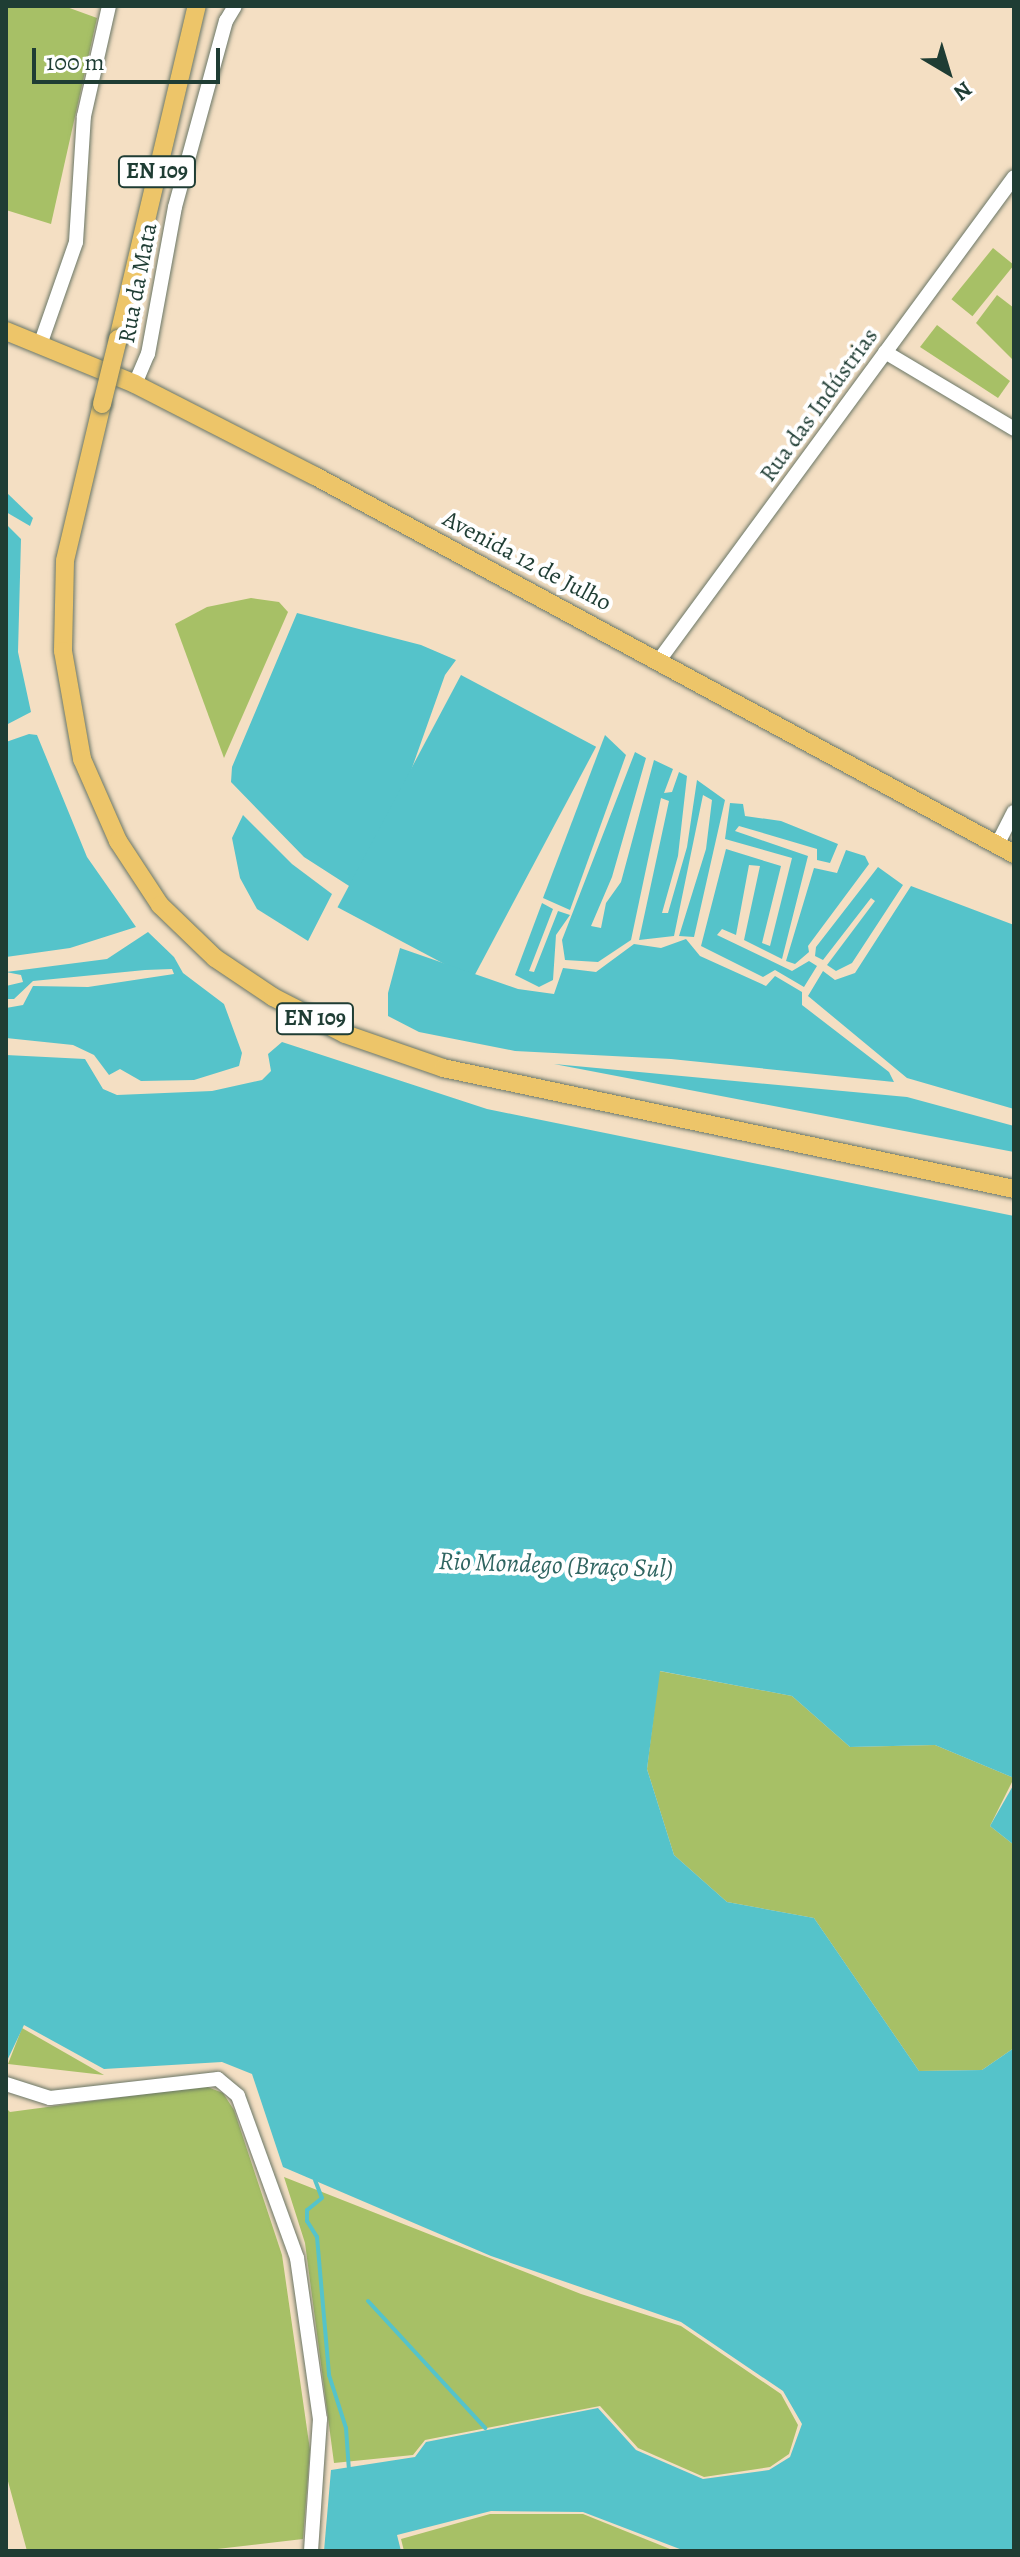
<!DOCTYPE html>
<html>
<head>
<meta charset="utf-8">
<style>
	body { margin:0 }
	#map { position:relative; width:1020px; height:2557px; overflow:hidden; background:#f4dfc3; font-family:Alegreya,serif }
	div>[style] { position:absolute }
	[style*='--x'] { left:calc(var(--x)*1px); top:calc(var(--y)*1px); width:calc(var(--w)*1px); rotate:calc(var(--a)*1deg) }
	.green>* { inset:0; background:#a7c066; transform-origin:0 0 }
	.water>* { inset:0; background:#55c3ca; transform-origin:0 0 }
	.stream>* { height:4px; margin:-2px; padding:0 2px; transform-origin:2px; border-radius:2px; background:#55c3ca }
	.roads { filter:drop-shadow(0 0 2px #6a7666) drop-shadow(0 0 2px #6a7666) }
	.minor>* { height:14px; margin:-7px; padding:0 7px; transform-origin:7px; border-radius:7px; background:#fff }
	.major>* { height:18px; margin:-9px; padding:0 9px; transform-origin:9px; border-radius:9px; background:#edc569 }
	.bridges { filter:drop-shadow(0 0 2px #6a7666) drop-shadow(0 0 2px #6a7666) }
	.major-bridge>* { height:18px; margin:-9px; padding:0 9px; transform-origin:9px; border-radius:9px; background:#edc569 }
	span { translate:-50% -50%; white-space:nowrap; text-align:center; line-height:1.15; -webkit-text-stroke:8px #fff; paint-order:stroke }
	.shield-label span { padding:2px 6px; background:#fff; border:2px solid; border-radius:6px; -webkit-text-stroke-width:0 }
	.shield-label { font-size:22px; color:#1f3d34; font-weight:700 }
	.street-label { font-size:24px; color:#1f3d34 }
	.water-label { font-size:26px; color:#2f6561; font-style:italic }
	.frame { position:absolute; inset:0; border:8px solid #1f3d34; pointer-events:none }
	.north { position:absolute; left:908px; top:32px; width:80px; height:80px; -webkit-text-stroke:6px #fff; paint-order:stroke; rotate:142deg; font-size:22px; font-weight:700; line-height:32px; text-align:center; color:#1f3d34 }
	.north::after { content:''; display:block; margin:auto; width:28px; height:36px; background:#1f3d34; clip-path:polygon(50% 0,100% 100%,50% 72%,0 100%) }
	.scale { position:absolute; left:32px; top:48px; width:188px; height:36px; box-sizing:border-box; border:4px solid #1f3d34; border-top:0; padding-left:10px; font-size:24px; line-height:28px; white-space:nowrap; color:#1f3d34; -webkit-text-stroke:6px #fff; paint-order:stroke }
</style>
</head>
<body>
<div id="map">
	<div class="green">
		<div style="clip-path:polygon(6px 6px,64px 6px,97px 18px,51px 224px,6px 210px)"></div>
		<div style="left:993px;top:248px;width:27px;height:66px;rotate:39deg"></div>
		<div style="clip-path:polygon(997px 295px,1014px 308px,1014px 361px,976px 323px)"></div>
		<div style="clip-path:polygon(937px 325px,1010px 381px,998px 398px,920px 347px)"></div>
		<div style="clip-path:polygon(251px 598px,279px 602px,288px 612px,224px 758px,175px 624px,207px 607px)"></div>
		<div style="clip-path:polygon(659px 1671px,792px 1696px,850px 1747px,935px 1745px,1014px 1778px,990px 1826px,1014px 1845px,1014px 2048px,982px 2070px,919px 2071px,814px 1918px,727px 1902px,674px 1855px,647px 1769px)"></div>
		<div style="clip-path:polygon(22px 2028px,104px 2075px,8px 2064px)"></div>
		<div style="clip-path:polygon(205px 2086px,223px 2093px,234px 2110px,282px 2255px,310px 2450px,303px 2539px,200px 2551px,27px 2551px,6px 2474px,6px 2108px,10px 2112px)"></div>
		<div style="clip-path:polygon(284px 2177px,581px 2294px,681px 2326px,781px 2394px,798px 2425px,789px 2454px,770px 2467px,704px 2477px,638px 2448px,600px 2406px,425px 2440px,413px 2455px,334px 2463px,305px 2243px)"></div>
		<div style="clip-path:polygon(490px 2514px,583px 2514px,675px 2551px,404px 2551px,401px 2539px)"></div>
	</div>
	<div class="water">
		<div style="clip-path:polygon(6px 492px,33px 518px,30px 526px,6px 512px)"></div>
		<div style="clip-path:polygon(6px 524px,21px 539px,18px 652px,31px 712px,6px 725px)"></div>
		<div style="clip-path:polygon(297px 613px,421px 645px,456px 660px,445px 675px,370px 886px,360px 893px,304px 857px,231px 782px,232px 767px)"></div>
		<div style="left:461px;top:675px;width:153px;height:263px;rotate:28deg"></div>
		<div style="clip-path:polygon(29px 734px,37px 735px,87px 857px,136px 927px,70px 948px,6px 957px,6px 742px)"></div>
		<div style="clip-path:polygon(605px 735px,626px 755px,570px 910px,543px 898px)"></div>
		<div style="clip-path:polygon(635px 752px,646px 758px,612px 877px,591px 926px,601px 928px,606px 903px,621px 882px,654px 760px,673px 769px,664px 793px,672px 792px,679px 772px,687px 776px,678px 856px,662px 913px,668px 913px,687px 847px,697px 780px,725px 800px,694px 937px,679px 936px,706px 849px,712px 800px,703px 795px,674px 936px,639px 940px,669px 801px,661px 798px,631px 940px,598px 962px,565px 960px,562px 940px)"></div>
		<div style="clip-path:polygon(730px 803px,743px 804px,745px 816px,781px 821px,838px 844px,830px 863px,817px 860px,817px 849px,739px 826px,735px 831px,808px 856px,782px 959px,744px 940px,760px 866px,749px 865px,736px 935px,722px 929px,717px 935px,792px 971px,809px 961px,817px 966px,804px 987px,775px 970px,763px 977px,701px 946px,726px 849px,781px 866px,762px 943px,770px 946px,792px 858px,725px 839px)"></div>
		<div style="clip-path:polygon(243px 815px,292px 864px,332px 894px,308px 941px,257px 909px,240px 878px,232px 838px)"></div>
		<div style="clip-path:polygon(846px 850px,865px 856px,869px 864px,808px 946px,809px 952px,795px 964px,786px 961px,814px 868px,837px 873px)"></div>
		<div style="clip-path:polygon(878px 867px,903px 885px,852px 963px,836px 971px,827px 965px,875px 901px,871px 898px,823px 960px,815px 956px,816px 947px)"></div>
		<div style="clip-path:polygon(911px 886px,1014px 925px,1014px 1109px,907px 1078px,808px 996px,823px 971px,835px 980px,855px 973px)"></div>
		<div style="clip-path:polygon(542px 903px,553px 909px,529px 971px,534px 972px,558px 911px,570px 915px,556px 935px,553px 980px,539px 987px,515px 975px)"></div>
		<div style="clip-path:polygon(148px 932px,174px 957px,183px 973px,224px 1004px,242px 1053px,239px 1066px,194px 1080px,141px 1081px,120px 1069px,109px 1075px,94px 1055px,73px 1045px,6px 1038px,6px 1008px,23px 1005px,33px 986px,88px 987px,174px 974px,172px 969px,145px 970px,33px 981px,14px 999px,6px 999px,6px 986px,23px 982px,21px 975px,6px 972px,107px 959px)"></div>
		<div style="clip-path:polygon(686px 939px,700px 956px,766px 986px,775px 976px,802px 992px,802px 1005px,889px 1072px,894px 1082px,671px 1059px,515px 1051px,419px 1032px,388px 1016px,388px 993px,400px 948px,518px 989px,554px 994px,563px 968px,596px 972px,634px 944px,661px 948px)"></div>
		<div style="clip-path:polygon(282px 1042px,487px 1109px,1014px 1216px,1014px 1778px,935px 1745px,850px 1747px,792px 1696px,660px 1671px,647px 1769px,674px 1855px,727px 1902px,814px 1918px,919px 2071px,982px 2070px,1014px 2048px,1014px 2551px,685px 2551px,583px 2512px,491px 2511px,397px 2535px,401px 2551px,324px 2551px,331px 2470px,415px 2457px,426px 2442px,598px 2408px,636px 2450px,703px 2479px,769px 2470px,790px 2457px,802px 2424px,783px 2391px,681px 2322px,491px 2256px,283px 2167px,252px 2074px,222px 2062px,104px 2069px,24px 2025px,6px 2063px,6px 1055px,85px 1059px,103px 1089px,117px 1095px,212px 1091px,262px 1080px,271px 1071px,268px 1054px)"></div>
		<div style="clip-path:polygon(554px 1064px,907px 1097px,1014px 1126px,1014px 1152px)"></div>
		<div style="clip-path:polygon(1014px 1784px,1014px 1845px,990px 1826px)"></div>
	</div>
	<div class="stream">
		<div style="--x:315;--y:2180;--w:19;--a:69"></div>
		<div style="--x:322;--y:2198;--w:19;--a:141"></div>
		<div style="--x:307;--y:2210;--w:11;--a:90"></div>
		<div style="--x:307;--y:2221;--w:19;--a:58"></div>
		<div style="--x:317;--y:2237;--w:139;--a:85"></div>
		<div style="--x:329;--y:2375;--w:56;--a:72.2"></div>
		<div style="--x:346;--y:2428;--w:39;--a:86"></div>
		<div style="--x:368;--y:2301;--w:173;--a:47.3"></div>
	</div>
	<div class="roads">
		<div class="minor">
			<div style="--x:40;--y:345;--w:109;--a:-70.7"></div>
			<div style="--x:76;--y:242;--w:126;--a:-86.4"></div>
			<div style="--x:84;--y:116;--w:113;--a:-77.2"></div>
			<div style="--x:885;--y:352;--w:150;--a:30.8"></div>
			<div style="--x:135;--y:384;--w:33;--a:-67"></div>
			<div style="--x:148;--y:354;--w:149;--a:-79.6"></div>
			<div style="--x:175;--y:207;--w:193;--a:-74.7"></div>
			<div style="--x:226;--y:21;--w:17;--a:-59"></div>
			<div style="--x:660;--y:659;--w:598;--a:-53.7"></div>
			<div style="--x:997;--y:845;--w:37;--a:-63"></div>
			<div style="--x:6;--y:2084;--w:46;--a:17.7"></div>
			<div style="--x:50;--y:2098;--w:169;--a:-6.5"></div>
			<div style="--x:218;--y:2079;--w:26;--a:40"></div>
			<div style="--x:238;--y:2096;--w:172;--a:70"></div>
			<div style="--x:297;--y:2258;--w:163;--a:81.9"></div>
			<div style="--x:320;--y:2419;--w:132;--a:93.9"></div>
		</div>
		<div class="major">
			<div style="--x:6;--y:331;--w:139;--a:22.3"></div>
			<div style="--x:135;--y:384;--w:202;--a:27.1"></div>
			<div style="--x:315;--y:476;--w:795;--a:28.4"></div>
			<div style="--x:118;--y:339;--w:342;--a:-76.7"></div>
			<div style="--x:102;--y:404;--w:161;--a:103.3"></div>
			<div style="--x:65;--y:561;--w:90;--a:91.3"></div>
			<div style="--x:63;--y:651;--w:110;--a:80"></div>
			<div style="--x:82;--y:759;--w:90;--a:66.3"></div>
			<div style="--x:118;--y:841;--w:77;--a:56.7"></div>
			<div style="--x:160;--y:905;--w:76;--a:43.9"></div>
			<div style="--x:215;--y:958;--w:70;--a:33.9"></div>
			<div style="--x:273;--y:997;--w:81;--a:27.2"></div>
			<div style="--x:345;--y:1034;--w:104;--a:19.1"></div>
			<div style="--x:443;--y:1068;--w:584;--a:11.96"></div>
		</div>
	</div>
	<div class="bridges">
		<div class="major-bridge">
			<div style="--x:102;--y:404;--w:67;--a:-76.2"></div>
		</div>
	</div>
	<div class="shield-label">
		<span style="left:157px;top:172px">EN 109</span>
		<span style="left:315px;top:1019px">EN 109</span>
	</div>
	<div class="street-label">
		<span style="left:138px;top:283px;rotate:-79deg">Rua da Mata</span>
		<span style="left:819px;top:405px;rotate:-54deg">Rua das Indústrias</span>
		<span style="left:527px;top:561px;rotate:28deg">Avenida 12 de Julho</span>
	</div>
	<div class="water-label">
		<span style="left:556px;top:1565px;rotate:2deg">Rio Mondego (Braço Sul)</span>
	</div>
	<div class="frame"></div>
	<div class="north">N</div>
	<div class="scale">100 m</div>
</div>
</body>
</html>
